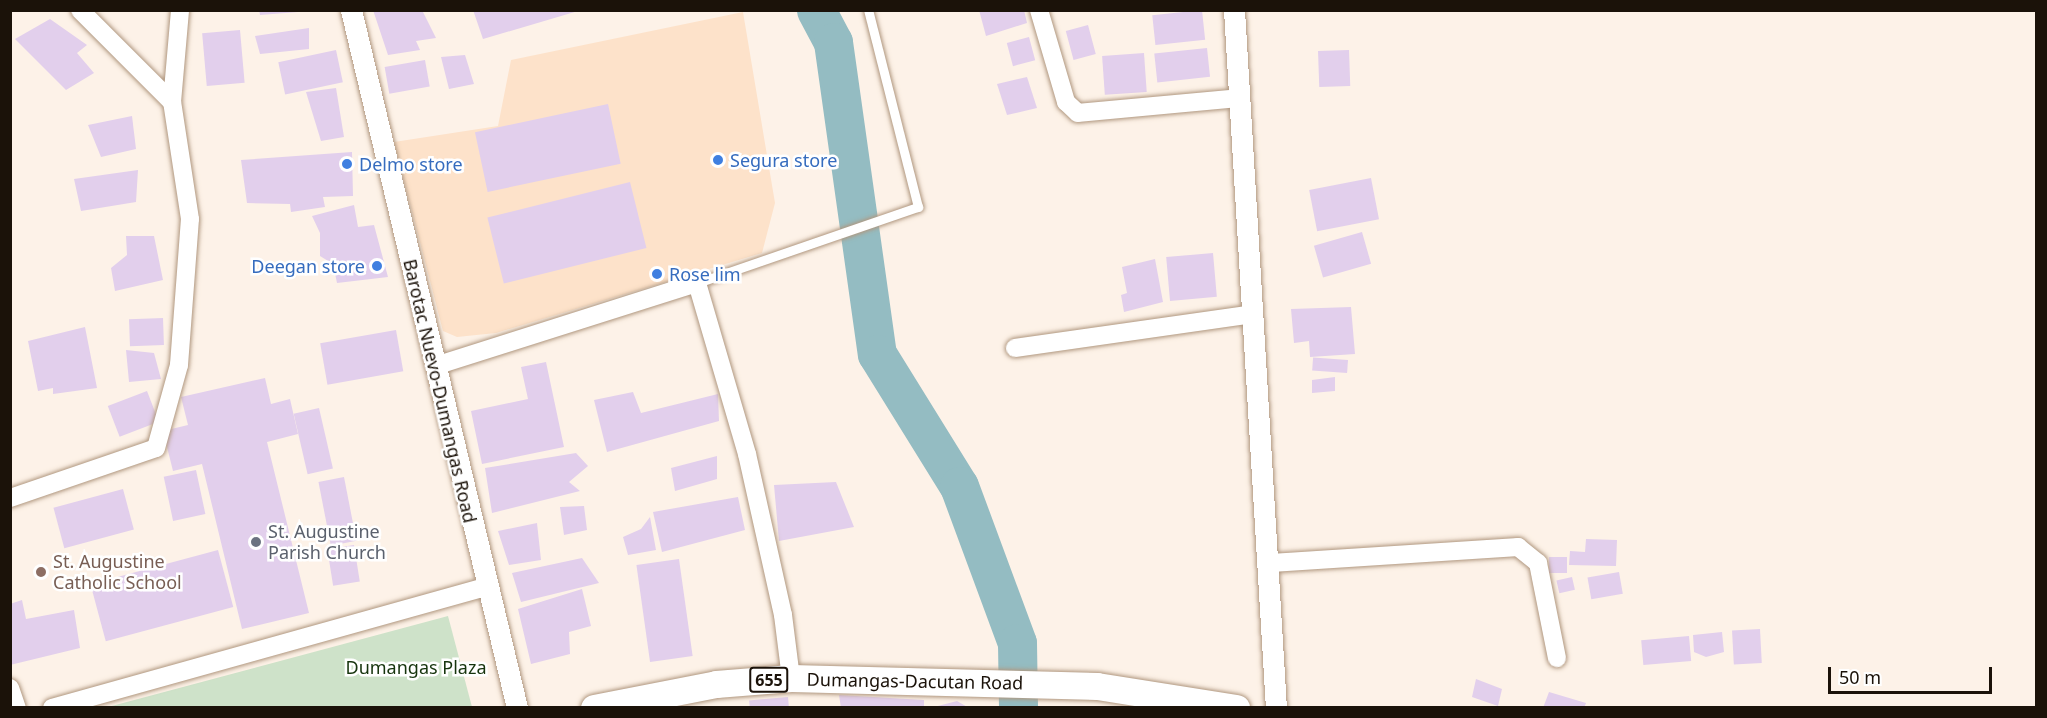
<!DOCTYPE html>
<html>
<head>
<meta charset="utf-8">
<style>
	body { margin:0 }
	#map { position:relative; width:2047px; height:718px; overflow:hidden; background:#fdf2e8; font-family:"Noto Sans",sans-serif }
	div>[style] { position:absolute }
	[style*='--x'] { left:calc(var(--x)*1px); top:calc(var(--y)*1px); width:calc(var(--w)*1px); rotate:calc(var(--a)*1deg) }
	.built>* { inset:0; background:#fde2ca }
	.green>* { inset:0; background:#cee2c9 }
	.river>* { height:39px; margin:-19.5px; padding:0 19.5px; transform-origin:19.5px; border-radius:19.5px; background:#94bcc2 }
	.building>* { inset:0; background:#e2cfec; transform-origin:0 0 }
	.roads { filter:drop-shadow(0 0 2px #b0977f) drop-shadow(0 0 2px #b0977f) }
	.service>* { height:9px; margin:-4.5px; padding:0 4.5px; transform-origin:4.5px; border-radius:4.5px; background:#fff }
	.minor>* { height:18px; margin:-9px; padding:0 9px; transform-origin:9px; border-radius:9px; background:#fff }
	.tertiary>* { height:21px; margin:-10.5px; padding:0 10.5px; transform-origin:10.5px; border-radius:10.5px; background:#fff }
	.primary>* { height:27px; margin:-13.5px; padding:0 13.5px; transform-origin:13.5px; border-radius:13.5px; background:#fff }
	.dots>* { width:16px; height:16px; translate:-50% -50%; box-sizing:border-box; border:3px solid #fff; border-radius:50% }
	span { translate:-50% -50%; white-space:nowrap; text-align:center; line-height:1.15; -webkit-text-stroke:5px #fff; paint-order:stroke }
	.shield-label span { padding:2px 4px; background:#fff; border:2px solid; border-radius:4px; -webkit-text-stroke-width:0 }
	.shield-label { font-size:16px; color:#1b1209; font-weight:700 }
	.shop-label { font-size:18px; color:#366cbe }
	.left { translate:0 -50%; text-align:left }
	.right { translate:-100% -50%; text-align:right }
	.street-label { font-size:18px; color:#1b1209 }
	.worship-label { font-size:18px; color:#5b616d }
	.education-label { font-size:18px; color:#785e54 }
	.park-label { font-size:18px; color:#16340d }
	.frame { position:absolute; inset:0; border:12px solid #1b1209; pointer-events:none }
	.scale { position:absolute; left:1828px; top:667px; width:164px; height:27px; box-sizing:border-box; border:3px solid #1b1209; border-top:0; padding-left:8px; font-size:18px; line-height:21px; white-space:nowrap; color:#1b1209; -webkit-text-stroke:4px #fff; paint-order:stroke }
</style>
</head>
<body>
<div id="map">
	<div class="built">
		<div style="clip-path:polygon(743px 12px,775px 203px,762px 253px,496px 333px,457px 337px,443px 331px,394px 142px,498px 126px,511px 60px)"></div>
	</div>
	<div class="green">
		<div style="clip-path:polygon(448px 616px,472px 707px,108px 707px)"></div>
	</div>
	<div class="river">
		<div style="--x:816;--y:10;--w:36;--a:62"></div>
		<div style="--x:833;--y:42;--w:315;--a:82"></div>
		<div style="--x:877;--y:354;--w:155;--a:58.2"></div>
		<div style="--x:959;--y:486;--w:167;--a:69.7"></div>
		<div style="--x:1017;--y:643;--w:65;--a:89.1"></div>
	</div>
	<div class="building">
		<div style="clip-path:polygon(259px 10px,298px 10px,298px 12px,260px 15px)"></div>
		<div style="clip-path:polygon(373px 10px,422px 10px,436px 38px,416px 41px,420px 50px,388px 55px)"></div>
		<div style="clip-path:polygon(473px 10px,577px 10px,578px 11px,483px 39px)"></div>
		<div style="clip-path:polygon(979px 10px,1024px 10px,1027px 23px,986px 36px)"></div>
		<div style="left:1202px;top:10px;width:30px;height:50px;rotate:84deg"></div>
		<div style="clip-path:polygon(50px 19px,87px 45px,77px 53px,94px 73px,66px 90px,15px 39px)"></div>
		<div style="left:1088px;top:25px;width:30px;height:23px;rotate:75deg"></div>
		<div style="clip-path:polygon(309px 28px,309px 49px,260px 54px,255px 36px)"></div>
		<div style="left:240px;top:30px;width:53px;height:38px;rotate:85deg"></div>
		<div style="left:1029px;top:37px;width:24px;height:23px;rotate:75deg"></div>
		<div style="left:1207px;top:48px;width:29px;height:53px;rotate:84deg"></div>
		<div style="left:336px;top:50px;width:33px;height:59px;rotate:78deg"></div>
		<div style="left:1349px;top:50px;width:36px;height:31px;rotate:88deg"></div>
		<div style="left:1144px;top:53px;width:39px;height:42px;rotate:86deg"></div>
		<div style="clip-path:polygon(465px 55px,474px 84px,449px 89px,441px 57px)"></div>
		<div style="left:425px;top:60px;width:27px;height:41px;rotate:80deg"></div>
		<div style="clip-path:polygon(1027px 77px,1037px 108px,1007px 115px,997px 84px)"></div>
		<div style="clip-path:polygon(336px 88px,344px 137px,321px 141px,306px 92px)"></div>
		<div style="left:608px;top:104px;width:61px;height:136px;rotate:78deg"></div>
		<div style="clip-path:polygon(132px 116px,136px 149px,101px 157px,88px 125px)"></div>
		<div style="clip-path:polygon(352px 152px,353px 196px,323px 197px,325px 207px,291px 212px,290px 204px,247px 203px,241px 160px)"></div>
		<div style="clip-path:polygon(138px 170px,136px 202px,81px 211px,74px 179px)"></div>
		<div style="left:1371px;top:178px;width:42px;height:63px;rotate:79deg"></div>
		<div style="left:630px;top:182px;width:68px;height:147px;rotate:76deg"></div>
		<div style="clip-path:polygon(354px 205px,358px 227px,374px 225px,388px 277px,337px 283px,333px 264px,320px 256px,320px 233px,312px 216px)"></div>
		<div style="left:1362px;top:232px;width:33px;height:50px;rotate:74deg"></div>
		<div style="clip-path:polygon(126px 236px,154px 236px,163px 280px,115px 291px,111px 268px,127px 255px)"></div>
		<div style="left:1213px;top:253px;width:44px;height:47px;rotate:85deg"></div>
		<div style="clip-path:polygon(1155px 259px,1163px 302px,1124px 312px,1121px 295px,1127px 293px,1122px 267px)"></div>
		<div style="clip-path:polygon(1351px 307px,1355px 354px,1310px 357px,1309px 341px,1294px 343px,1291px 309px)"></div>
		<div style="left:163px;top:318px;width:27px;height:34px;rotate:88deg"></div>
		<div style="clip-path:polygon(85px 327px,97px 388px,53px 394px,53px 388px,38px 391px,28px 341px)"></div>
		<div style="left:396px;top:330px;width:42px;height:77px;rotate:80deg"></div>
		<div style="clip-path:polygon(126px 350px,154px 353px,161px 379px,129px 382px)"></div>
		<div style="left:1348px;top:360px;width:13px;height:35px;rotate:94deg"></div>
		<div style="clip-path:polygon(546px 362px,564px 447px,482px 464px,471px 411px,528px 399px,521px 367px)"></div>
		<div style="clip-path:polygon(1335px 377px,1335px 391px,1312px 393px,1312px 380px)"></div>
		<div style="clip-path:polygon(265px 378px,271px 404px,290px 399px,298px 434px,267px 442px,309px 613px,242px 629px,202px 464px,173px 471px,163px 431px,188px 425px,181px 397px)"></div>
		<div style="left:147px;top:391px;width:33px;height:42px;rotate:69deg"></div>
		<div style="clip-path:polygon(633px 392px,641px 413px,718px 394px,719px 421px,607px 452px,594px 400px)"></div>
		<div style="left:319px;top:408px;width:62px;height:26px;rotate:77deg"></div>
		<div style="clip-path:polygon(576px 453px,588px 466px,569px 482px,580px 491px,492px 513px,485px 468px)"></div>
		<div style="clip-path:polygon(717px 456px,717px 479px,675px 491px,671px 468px)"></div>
		<div style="left:196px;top:470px;width:45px;height:33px;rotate:78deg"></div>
		<div style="left:344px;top:477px;width:65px;height:26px;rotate:79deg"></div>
		<div style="clip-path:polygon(836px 482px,854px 527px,779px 541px,774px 485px)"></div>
		<div style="left:123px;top:489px;width:42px;height:72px;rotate:75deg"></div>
		<div style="clip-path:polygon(738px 497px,745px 530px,662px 552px,653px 512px)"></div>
		<div style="clip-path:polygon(584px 506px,587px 530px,564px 535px,560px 507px)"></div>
		<div style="clip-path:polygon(650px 517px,656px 550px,628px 555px,623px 537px,641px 529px)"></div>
		<div style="clip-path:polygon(537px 523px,541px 560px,509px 565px,498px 531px)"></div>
		<div style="clip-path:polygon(1586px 539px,1617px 540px,1616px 566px,1569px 565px,1570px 551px,1585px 552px)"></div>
		<div style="left:354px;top:545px;width:37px;height:27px;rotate:81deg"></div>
		<div style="left:218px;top:550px;width:59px;height:132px;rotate:75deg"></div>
		<div style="left:1549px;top:557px;width:18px;height:16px"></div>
		<div style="clip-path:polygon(582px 558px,599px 583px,521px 602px,512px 573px)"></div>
		<div style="left:679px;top:559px;width:98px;height:43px;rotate:82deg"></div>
		<div style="left:1619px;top:572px;width:22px;height:32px;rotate:80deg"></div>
		<div style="left:1572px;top:577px;width:13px;height:16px;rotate:77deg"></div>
		<div style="clip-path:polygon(582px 589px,591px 626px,569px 632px,570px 654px,531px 664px,518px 609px)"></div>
		<div style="clip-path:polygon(22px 600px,26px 619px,74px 610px,80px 648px,10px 665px,10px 604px)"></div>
		<div style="left:1760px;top:629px;width:34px;height:28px;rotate:87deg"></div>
		<div style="clip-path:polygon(1722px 632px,1724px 652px,1706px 657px,1694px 652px,1693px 635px)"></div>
		<div style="left:1689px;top:636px;width:25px;height:48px;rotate:85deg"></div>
		<div style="clip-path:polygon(1476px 679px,1502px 689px,1498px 706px,1472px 697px)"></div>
		<div style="clip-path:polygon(1549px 692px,1586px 703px,1584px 708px,1543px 708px)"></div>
		<div style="clip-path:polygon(839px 695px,924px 700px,924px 708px,841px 708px)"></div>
		<div style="left:788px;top:697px;width:11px;height:39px;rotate:85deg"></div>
		<div style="clip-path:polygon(957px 701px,969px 708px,934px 708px,934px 707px)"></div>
	</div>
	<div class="roads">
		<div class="service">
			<div style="--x:697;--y:283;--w:234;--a:-19"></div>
			<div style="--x:918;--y:207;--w:203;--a:-104.2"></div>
		</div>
		<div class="minor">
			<div style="--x:80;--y:10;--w:130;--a:45"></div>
			<div style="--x:1039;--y:10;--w:96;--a:73.6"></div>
			<div style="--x:1066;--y:102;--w:16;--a:43"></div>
			<div style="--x:1078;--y:113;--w:163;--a:-5.3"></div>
			<div style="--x:1015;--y:348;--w:240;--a:-8.1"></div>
			<div style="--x:435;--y:366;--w:275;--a:-17.6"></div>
			<div style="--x:697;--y:283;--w:178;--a:73.7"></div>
			<div style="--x:747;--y:454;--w:165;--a:77.4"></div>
			<div style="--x:783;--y:615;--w:64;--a:82.8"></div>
			<div style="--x:10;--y:498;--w:154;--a:-18.9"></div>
			<div style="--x:156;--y:448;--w:86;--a:-74.5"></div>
			<div style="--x:179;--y:365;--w:146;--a:-85.7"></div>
			<div style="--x:190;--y:219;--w:118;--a:-98.7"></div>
			<div style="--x:172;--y:102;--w:92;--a:-85"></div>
			<div style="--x:1271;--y:563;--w:248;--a:-3.7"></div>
			<div style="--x:1518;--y:547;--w:26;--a:39"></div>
			<div style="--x:1538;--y:563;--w:97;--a:78.7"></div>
			<div style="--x:10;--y:688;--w:21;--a:71"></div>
			<div style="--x:52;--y:708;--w:450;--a:-15.6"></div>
		</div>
		<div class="tertiary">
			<div style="--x:351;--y:10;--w:717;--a:76.62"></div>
			<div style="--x:1234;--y:10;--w:699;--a:86.56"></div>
		</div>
		<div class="primary">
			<div style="--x:594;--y:708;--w:124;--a:-11.1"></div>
			<div style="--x:716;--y:684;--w:75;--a:-4.6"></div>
			<div style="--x:791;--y:678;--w:306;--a:1.5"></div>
			<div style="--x:1097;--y:686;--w:141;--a:9"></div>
		</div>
	</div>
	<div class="dots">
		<div style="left:718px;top:160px;background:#3f7fe0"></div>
		<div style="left:347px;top:164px;background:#3f7fe0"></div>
		<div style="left:377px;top:266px;background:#3f7fe0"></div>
		<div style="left:657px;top:274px;background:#3f7fe0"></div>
		<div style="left:256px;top:542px;background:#6b7280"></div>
		<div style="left:41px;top:572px;background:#8d6e63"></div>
	</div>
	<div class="shield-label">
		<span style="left:769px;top:680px">655</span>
	</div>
	<div class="shop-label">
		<span class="left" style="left:730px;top:160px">Segura store</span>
		<span class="left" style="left:359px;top:164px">Delmo store</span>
		<span class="right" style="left:365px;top:266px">Deegan store</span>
		<span class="left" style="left:669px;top:274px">Rose lim</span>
	</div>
	<div class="street-label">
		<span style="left:440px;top:391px;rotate:77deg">Barotac Nuevo-Dumangas Road</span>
		<span style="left:915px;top:681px;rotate:1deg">Dumangas-Dacutan Road</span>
	</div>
	<div class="worship-label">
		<span class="left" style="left:268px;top:542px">St. Augustine<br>Parish Church</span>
	</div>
	<div class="education-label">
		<span class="left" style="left:53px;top:572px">St. Augustine<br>Catholic School</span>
	</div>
	<div class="park-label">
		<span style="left:416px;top:667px">Dumangas Plaza</span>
	</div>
	<div class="frame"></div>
	<div class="scale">50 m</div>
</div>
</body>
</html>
